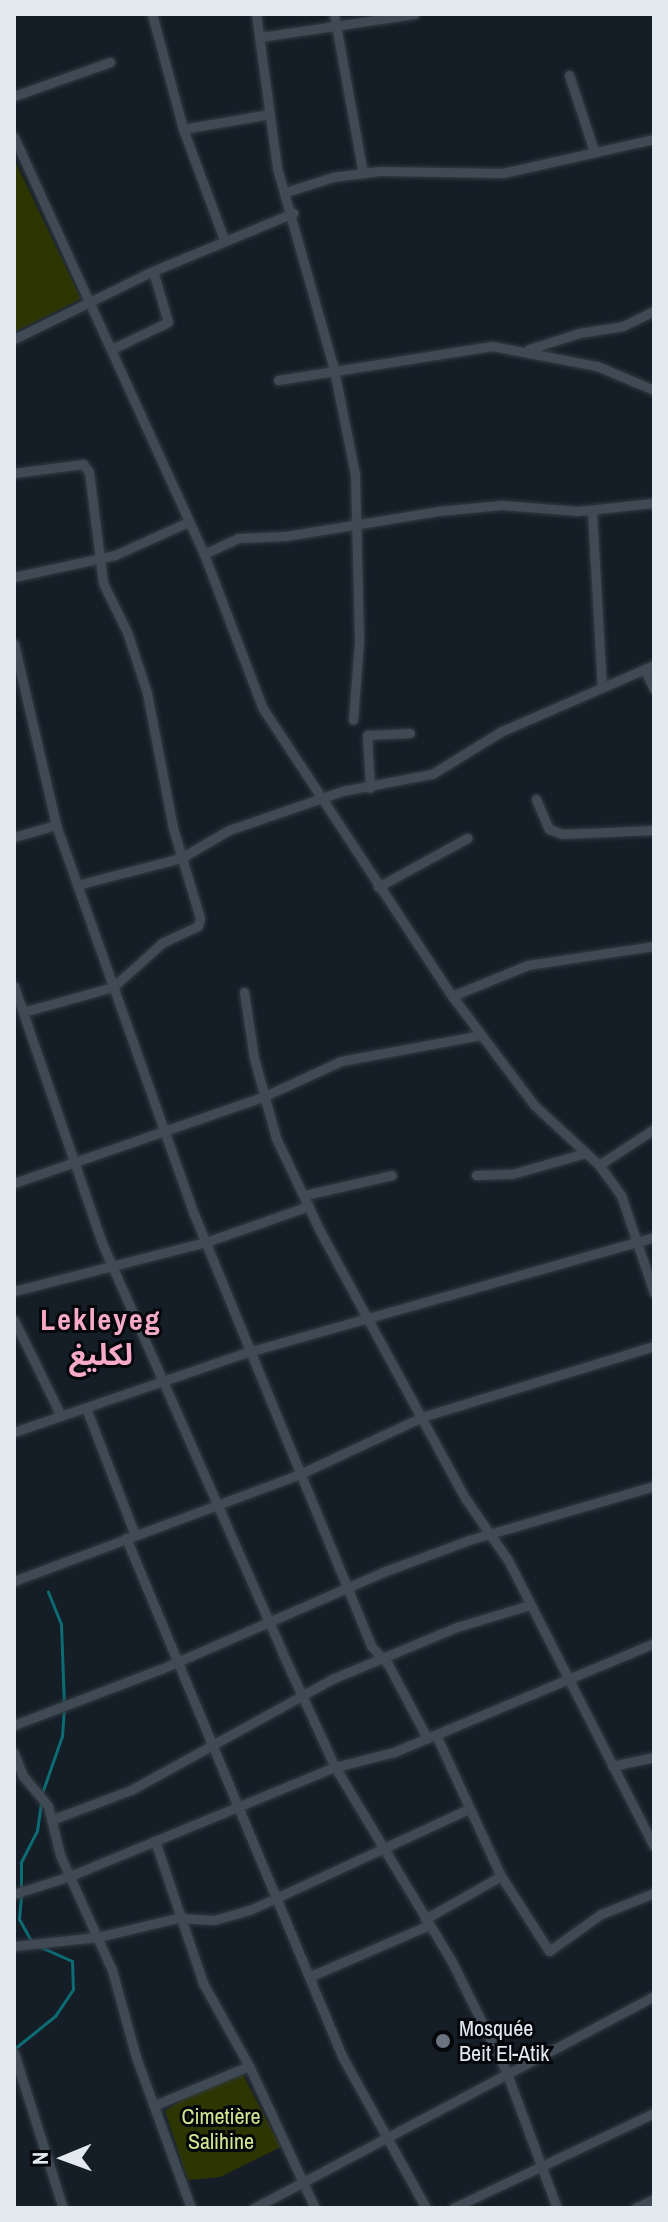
<!DOCTYPE html>
<html>
<head>
<meta charset="utf-8">
<style>
	body { margin:0 }
	#map { position:relative; width:668px; height:2222px; overflow:hidden; background:#151e27; font-family:"Archivo Narrow","Noto Sans Arabic",sans-serif }
	div>[style] { position:absolute }
	[style*='--x'] { left:calc(var(--x)*1px); top:calc(var(--y)*1px); width:calc(var(--w)*1px); rotate:calc(var(--a)*1deg) }
	.green>* { inset:0; background:#2d3600 }
	.stream>* { height:3px; margin:-1.5px; padding:0 1.5px; transform-origin:1.5px; border-radius:1.5px; background:#0c6c74 }
	.roads { filter:drop-shadow(0 0 2px #333a41) drop-shadow(0 0 2px #333a41) }
	.minor>* { height:9px; margin:-4.5px; padding:0 4.5px; transform-origin:4.5px; border-radius:4.5px; background:#404a55 }
	.dots>* { width:22px; height:22px; translate:-50% -50%; box-sizing:border-box; border:4px solid #05070b; border-radius:50% }
	span { translate:-50% -50%; white-space:nowrap; text-align:center; line-height:1.15; -webkit-text-stroke:6px #05070b; paint-order:stroke }
	.poi-label { font-size:22px; color:#e2e9ef }
	.left { translate:0 -50%; text-align:left }
	.park-label { font-size:22px; color:#d3e793 }
	.district-label { font-size:30px; color:#f7a9c8; font-weight:700; letter-spacing:2px }
	.frame { position:absolute; inset:0; border:16px solid #e2e9ef; pointer-events:none }
	.north { position:absolute; left:24px; top:2118px; width:80px; height:80px; -webkit-text-stroke:6px #05070b; paint-order:stroke; rotate:269deg; font-size:22px; font-weight:700; line-height:32px; text-align:center; color:#e2e9ef }
	.north::after { content:''; display:block; margin:auto; width:28px; height:36px; background:#e2e9ef; clip-path:polygon(50% 0,100% 100%,50% 72%,0 100%) }
</style>
</head>
<body>
<div id="map">
	<div class="green">
		<div style="clip-path:polygon(14px 159px,81px 299px,14px 332px)"></div>
		<div style="clip-path:polygon(242px 2073px,281px 2147px,220px 2177px,188px 2180px,165px 2111px,192px 2093px)"></div>
	</div>
	<div class="stream">
		<div style="--x:42;--y:1793;--w:60;--a:-70.7"></div>
		<div style="--x:62;--y:1736;--w:30;--a:-86"></div>
		<div style="--x:64;--y:1706;--w:82;--a:-92.1"></div>
		<div style="--x:61;--y:1624;--w:35;--a:-112"></div>
		<div style="--x:21;--y:1889;--w:27;--a:-90"></div>
		<div style="--x:21;--y:1862;--w:35;--a:-63"></div>
		<div style="--x:37;--y:1831;--w:30;--a:-82"></div>
		<div style="--x:21;--y:1896;--w:23;--a:95"></div>
		<div style="--x:19;--y:1919;--w:25;--a:61"></div>
		<div style="--x:14;--y:2049;--w:53;--a:-38.8"></div>
		<div style="--x:55;--y:2016;--w:32;--a:-56"></div>
		<div style="--x:73;--y:1989;--w:28;--a:-92"></div>
		<div style="--x:72;--y:1961;--w:34;--a:-156"></div>
	</div>
	<div class="roads">
		<div class="minor">
			<div style="--x:152;--y:14;--w:119;--a:74.9"></div>
			<div style="--x:183;--y:129;--w:117;--a:69.6"></div>
			<div style="--x:256;--y:14;--w:155;--a:82.2"></div>
			<div style="--x:277;--y:168;--w:210;--a:74.2"></div>
			<div style="--x:334;--y:370;--w:106;--a:78.6"></div>
			<div style="--x:355;--y:474;--w:168;--a:88.6"></div>
			<div style="--x:359;--y:642;--w:78;--a:94.4"></div>
			<div style="--x:334;--y:14;--w:162;--a:79.7"></div>
			<div style="--x:261;--y:37;--w:155;--a:-8.5"></div>
			<div style="--x:569;--y:75;--w:80;--a:71.8"></div>
			<div style="--x:14;--y:96;--w:102;--a:-19.5"></div>
			<div style="--x:183;--y:129;--w:88;--a:-9.8"></div>
			<div style="--x:14;--y:137;--w:458;--a:65.5"></div>
			<div style="--x:204;--y:554;--w:164;--a:69.2"></div>
			<div style="--x:262;--y:707;--w:346;--a:56.7"></div>
			<div style="--x:452;--y:996;--w:136;--a:53"></div>
			<div style="--x:534;--y:1105;--w:88;--a:42.7"></div>
			<div style="--x:599;--y:1165;--w:37;--a:54"></div>
			<div style="--x:621;--y:1195;--w:103;--a:71.4"></div>
			<div style="--x:286;--y:192;--w:49;--a:-17.7"></div>
			<div style="--x:333;--y:177;--w:47;--a:-7.3"></div>
			<div style="--x:380;--y:171;--w:123;--a:0.9"></div>
			<div style="--x:503;--y:173;--w:155;--a:-12.7"></div>
			<div style="--x:14;--y:339;--w:155;--a:-26.1"></div>
			<div style="--x:153;--y:271;--w:152;--a:-22.5"></div>
			<div style="--x:112;--y:349;--w:62;--a:-25.7"></div>
			<div style="--x:168;--y:322;--w:53;--a:-106.4"></div>
			<div style="--x:529;--y:349;--w:52;--a:-17.7"></div>
			<div style="--x:579;--y:333;--w:45;--a:-9"></div>
			<div style="--x:623;--y:326;--w:34;--a:-26"></div>
			<div style="--x:278;--y:380;--w:217;--a:-9"></div>
			<div style="--x:492;--y:346;--w:107;--a:10.8"></div>
			<div style="--x:597;--y:366;--w:62;--a:22.8"></div>
			<div style="--x:14;--y:473;--w:70;--a:-7.4"></div>
			<div style="--x:83;--y:464;--w:10;--a:53"></div>
			<div style="--x:89;--y:472;--w:112;--a:82.8"></div>
			<div style="--x:103;--y:583;--w:55;--a:63.9"></div>
			<div style="--x:127;--y:632;--w:64;--a:71.8"></div>
			<div style="--x:147;--y:693;--w:137;--a:79.1"></div>
			<div style="--x:173;--y:828;--w:94;--a:73.3"></div>
			<div style="--x:200;--y:918;--w:8;--a:104"></div>
			<div style="--x:198;--y:926;--w:40;--a:155"></div>
			<div style="--x:162;--y:943;--w:66;--a:138.1"></div>
			<div style="--x:113;--y:987;--w:93;--a:164.5"></div>
			<div style="--x:592;--y:511;--w:177;--a:86.8"></div>
			<div style="--x:204;--y:554;--w:38;--a:-25"></div>
			<div style="--x:239;--y:538;--w:47;--a:-2.4"></div>
			<div style="--x:286;--y:536;--w:154;--a:-9.3"></div>
			<div style="--x:438;--y:511;--w:64;--a:-5.4"></div>
			<div style="--x:502;--y:505;--w:76;--a:4.5"></div>
			<div style="--x:578;--y:511;--w:76;--a:-6"></div>
			<div style="--x:14;--y:577;--w:103;--a:-12.3"></div>
			<div style="--x:115;--y:555;--w:80;--a:-24.3"></div>
			<div style="--x:14;--y:644;--w:186;--a:76.9"></div>
			<div style="--x:56;--y:825;--w:413;--a:70.5"></div>
			<div style="--x:194;--y:1214;--w:467;--a:67.7"></div>
			<div style="--x:371;--y:1646;--w:25;--a:47"></div>
			<div style="--x:388;--y:1664;--w:84;--a:62.2"></div>
			<div style="--x:644;--y:669;--w:22;--a:63"></div>
			<div style="--x:370;--y:788;--w:53;--a:-93.2"></div>
			<div style="--x:367;--y:735;--w:43;--a:-2.7"></div>
			<div style="--x:536;--y:799;--w:33;--a:67"></div>
			<div style="--x:549;--y:829;--w:14;--a:21"></div>
			<div style="--x:562;--y:834;--w:92;--a:-2.5"></div>
			<div style="--x:14;--y:837;--w:44;--a:-15.9"></div>
			<div style="--x:77;--y:885;--w:107;--a:-14.6"></div>
			<div style="--x:181;--y:858;--w:56;--a:-30.3"></div>
			<div style="--x:229;--y:830;--w:120;--a:-19"></div>
			<div style="--x:342;--y:791;--w:92;--a:-10.7"></div>
			<div style="--x:432;--y:774;--w:82;--a:-31.6"></div>
			<div style="--x:502;--y:731;--w:166;--a:-23.5"></div>
			<div style="--x:378;--y:887;--w:102;--a:-28.8"></div>
			<div style="--x:14;--y:986;--w:272;--a:71.1"></div>
			<div style="--x:102;--y:1243;--w:447;--a:66.2"></div>
			<div style="--x:282;--y:1652;--w:127;--a:65.3"></div>
			<div style="--x:335;--y:1767;--w:225;--a:59"></div>
			<div style="--x:451;--y:1960;--w:124;--a:63.6"></div>
			<div style="--x:506;--y:2071;--w:146;--a:69.6"></div>
			<div style="--x:244;--y:992;--w:67;--a:81.4"></div>
			<div style="--x:254;--y:1058;--w:83;--a:74.6"></div>
			<div style="--x:276;--y:1138;--w:103;--a:64.7"></div>
			<div style="--x:320;--y:1231;--w:304;--a:61.5"></div>
			<div style="--x:465;--y:1498;--w:75;--a:55.3"></div>
			<div style="--x:508;--y:1560;--w:321;--a:63"></div>
			<div style="--x:452;--y:996;--w:82;--a:-22.2"></div>
			<div style="--x:528;--y:965;--w:127;--a:-8.6"></div>
			<div style="--x:599;--y:1165;--w:66;--a:-33.2"></div>
			<div style="--x:476;--y:1175;--w:36;--a:-2"></div>
			<div style="--x:512;--y:1174;--w:76;--a:-16"></div>
			<div style="--x:14;--y:1183;--w:266;--a:-19.1"></div>
			<div style="--x:265;--y:1096;--w:84;--a:-24.7"></div>
			<div style="--x:341;--y:1061;--w:142;--a:-10.5"></div>
			<div style="--x:305;--y:1195;--w:89;--a:-12.9"></div>
			<div style="--x:14;--y:1291;--w:198;--a:-14.3"></div>
			<div style="--x:206;--y:1242;--w:109;--a:-19.3"></div>
			<div style="--x:14;--y:1320;--w:107;--a:63.9"></div>
			<div style="--x:86;--y:1408;--w:136;--a:68.9"></div>
			<div style="--x:14;--y:1432;--w:247;--a:-18.9"></div>
			<div style="--x:248;--y:1352;--w:422;--a:-15.8"></div>
			<div style="--x:126;--y:1538;--w:561;--a:67.36"></div>
			<div style="--x:342;--y:2056;--w:174;--a:61.1"></div>
			<div style="--x:14;--y:1581;--w:305;--a:-20.5"></div>
			<div style="--x:300;--y:1474;--w:135;--a:-25"></div>
			<div style="--x:422;--y:1417;--w:243;--a:-17"></div>
			<div style="--x:14;--y:1725;--w:157;--a:-20.9"></div>
			<div style="--x:161;--y:1669;--w:242;--a:-23.6"></div>
			<div style="--x:383;--y:1572;--w:92;--a:-20.4"></div>
			<div style="--x:469;--y:1540;--w:193;--a:-16.3"></div>
			<div style="--x:436;--y:1735;--w:155;--a:65.3"></div>
			<div style="--x:501;--y:1876;--w:89;--a:57.4"></div>
			<div style="--x:549;--y:1951;--w:64;--a:-35.4"></div>
			<div style="--x:601;--y:1914;--w:57;--a:-21.6"></div>
			<div style="--x:14;--y:1753;--w:25;--a:69"></div>
			<div style="--x:23;--y:1776;--w:39;--a:50"></div>
			<div style="--x:48;--y:1806;--w:50;--a:76.2"></div>
			<div style="--x:60;--y:1855;--w:126;--a:65.7"></div>
			<div style="--x:112;--y:1970;--w:90;--a:74.6"></div>
			<div style="--x:136;--y:2057;--w:161;--a:70"></div>
			<div style="--x:612;--y:1766;--w:43;--a:-12.1"></div>
			<div style="--x:51;--y:1820;--w:85;--a:-20.6"></div>
			<div style="--x:131;--y:1790;--w:230;--a:-28.9"></div>
			<div style="--x:332;--y:1679;--w:135;--a:-22.6"></div>
			<div style="--x:457;--y:1627;--w:76;--a:-16.8"></div>
			<div style="--x:155;--y:1841;--w:150;--a:71.3"></div>
			<div style="--x:203;--y:1983;--w:95;--a:61"></div>
			<div style="--x:249;--y:2066;--w:157;--a:65.1"></div>
			<div style="--x:14;--y:1894;--w:59;--a:-17.8"></div>
			<div style="--x:70;--y:1876;--w:287;--a:-22.4"></div>
			<div style="--x:335;--y:1767;--w:61;--a:-14.3"></div>
			<div style="--x:394;--y:1752;--w:282;--a:-22.7"></div>
			<div style="--x:425;--y:1919;--w:87;--a:-29.5"></div>
			<div style="--x:14;--y:1946;--w:84;--a:-6.1"></div>
			<div style="--x:98;--y:1937;--w:81;--a:-13.5"></div>
			<div style="--x:177;--y:1918;--w:37;--a:3"></div>
			<div style="--x:214;--y:1920;--w:37;--a:-16"></div>
			<div style="--x:250;--y:1910;--w:241;--a:-24.8"></div>
			<div style="--x:311;--y:1976;--w:129;--a:-23.4"></div>
			<div style="--x:14;--y:2053;--w:163;--a:72.5"></div>
			<div style="--x:155;--y:2105;--w:102;--a:-22.5"></div>
			<div style="--x:254;--y:2208;--w:453;--a:-27.9"></div>
			<div style="--x:453;--y:2208;--w:222;--a:-25.3"></div>
			<div style="--x:635;--y:2208;--w:21;--a:-25"></div>
		</div>
	</div>
	<div class="dots">
		<div style="left:443px;top:2041px;background:#6b7280"></div>
	</div>
	<div class="poi-label">
		<span class="left" style="left:459px;top:2041px">Mosquée<br>Beit El-Atik</span>
	</div>
	<div class="park-label">
		<span style="left:221px;top:2129px">Cimetière<br>Salihine</span>
	</div>
	<div class="district-label">
		<span style="left:101px;top:1336px">Lekleyeg<br>لكليغ</span>
	</div>
	<div class="frame"></div>
	<div class="north">N</div>
</div>
</body>
</html>
